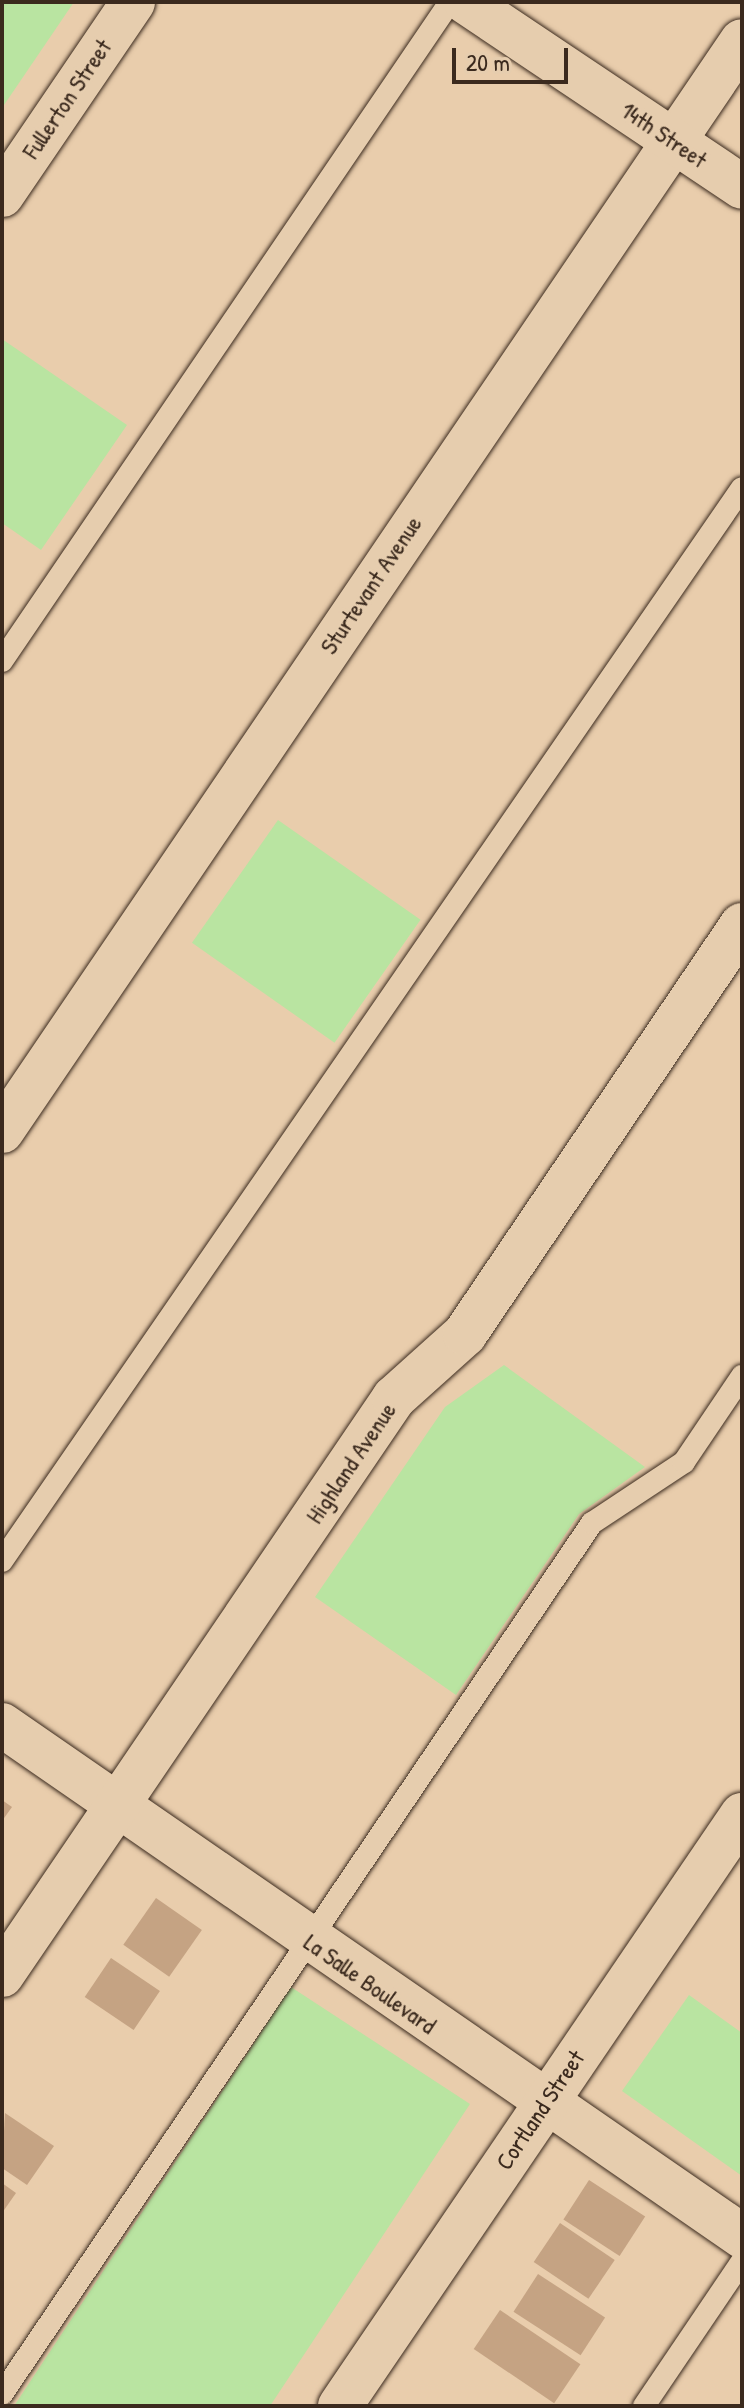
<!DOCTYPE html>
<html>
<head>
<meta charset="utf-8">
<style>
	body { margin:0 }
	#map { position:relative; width:744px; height:2408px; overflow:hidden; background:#e9cdac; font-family:"Patrick Hand",sans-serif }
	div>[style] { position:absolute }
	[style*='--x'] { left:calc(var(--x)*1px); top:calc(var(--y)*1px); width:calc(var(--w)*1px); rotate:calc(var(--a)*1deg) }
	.green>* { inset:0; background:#b9e4a1; transform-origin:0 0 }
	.building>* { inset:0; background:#c5a383; transform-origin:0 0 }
	.roads { filter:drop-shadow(0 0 2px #3b2a1e) drop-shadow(0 0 2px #3b2a1e) }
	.lane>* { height:22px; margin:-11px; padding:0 11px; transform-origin:11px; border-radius:11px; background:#e6cdae }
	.street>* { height:44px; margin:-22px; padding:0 22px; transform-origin:22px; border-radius:22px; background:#e6cdae }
	.secondary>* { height:44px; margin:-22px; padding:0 22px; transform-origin:22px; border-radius:22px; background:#e6cdae }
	span { translate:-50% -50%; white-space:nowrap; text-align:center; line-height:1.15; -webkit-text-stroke:6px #e6cdae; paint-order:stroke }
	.street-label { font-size:24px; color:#3b2a1e }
	.frame { position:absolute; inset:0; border:4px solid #3b2a1e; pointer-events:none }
	.scale { position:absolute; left:452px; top:48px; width:116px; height:36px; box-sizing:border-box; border:4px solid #3b2a1e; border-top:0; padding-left:10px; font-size:24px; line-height:28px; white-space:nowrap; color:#3b2a1e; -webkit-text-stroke:6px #e6cdae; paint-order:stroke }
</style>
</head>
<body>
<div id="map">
	<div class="green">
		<div style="clip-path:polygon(2px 2px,74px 2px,2px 108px)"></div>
		<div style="clip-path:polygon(2px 339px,127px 425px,41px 550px,2px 523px)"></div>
		<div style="left:278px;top:820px;width:174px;height:150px;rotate:35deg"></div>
		<div style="clip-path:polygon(504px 1365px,645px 1467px,579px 1514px,456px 1695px,315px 1597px,445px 1407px)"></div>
		<div style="clip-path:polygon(291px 1987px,470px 2104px,270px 2406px,14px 2406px)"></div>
		<div style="clip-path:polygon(689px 1995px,742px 2033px,742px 2176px,622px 2091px)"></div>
	</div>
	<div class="building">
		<div style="clip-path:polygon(2px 1800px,12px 1807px,2px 1821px)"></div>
		<div style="left:156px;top:1898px;width:56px;height:57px;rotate:35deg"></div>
		<div style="left:111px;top:1958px;width:59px;height:47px;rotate:34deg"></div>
		<div style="clip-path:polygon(5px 2113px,54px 2146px,27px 2185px,2px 2168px)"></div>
		<div style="left:589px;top:2180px;width:67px;height:47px;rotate:33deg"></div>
		<div style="clip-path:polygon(2px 2183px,16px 2193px,2px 2213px)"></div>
		<div style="left:560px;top:2223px;width:66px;height:47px;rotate:34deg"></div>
		<div style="left:538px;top:2274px;width:80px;height:45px;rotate:33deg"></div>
		<div style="left:500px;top:2310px;width:97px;height:47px;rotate:34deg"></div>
	</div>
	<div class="roads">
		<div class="lane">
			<div style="--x:2;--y:661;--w:797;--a:-55.79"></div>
			<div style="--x:2;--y:1561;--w:1303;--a:-55.41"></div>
			<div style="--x:2;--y:2394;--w:1052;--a:-55.89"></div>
			<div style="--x:592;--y:1523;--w:110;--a:-33.5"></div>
			<div style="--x:684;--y:1462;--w:104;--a:-56"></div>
			<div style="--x:644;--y:2406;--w:175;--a:-55.9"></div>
		</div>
		<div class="street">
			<div style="--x:2;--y:195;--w:233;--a:-55.8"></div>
			<div style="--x:2;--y:1131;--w:1317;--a:-55.83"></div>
			<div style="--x:2;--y:1725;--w:899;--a:34.63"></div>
			<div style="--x:2;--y:1975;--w:698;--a:-55.81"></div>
			<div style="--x:394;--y:1398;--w:96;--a:-42"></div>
			<div style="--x:465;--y:1334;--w:494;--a:-55.9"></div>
			<div style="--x:340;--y:2406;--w:715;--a:-55.78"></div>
		</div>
		<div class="secondary">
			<div style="--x:466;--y:2;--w:332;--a:33.8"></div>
		</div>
	</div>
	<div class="street-label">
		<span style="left:67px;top:99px;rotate:-56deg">Fullerton Street</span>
		<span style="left:664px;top:135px;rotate:34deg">14th Street</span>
		<span style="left:371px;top:585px;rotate:-56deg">Sturtevant Avenue</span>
		<span style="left:351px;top:1463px;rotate:-56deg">Highland Avenue</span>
		<span style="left:370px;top:1984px;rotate:35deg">La Salle Boulevard</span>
		<span style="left:540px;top:2110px;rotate:-56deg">Cortland Street</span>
	</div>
	<div class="frame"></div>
	<div class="scale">20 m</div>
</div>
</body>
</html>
